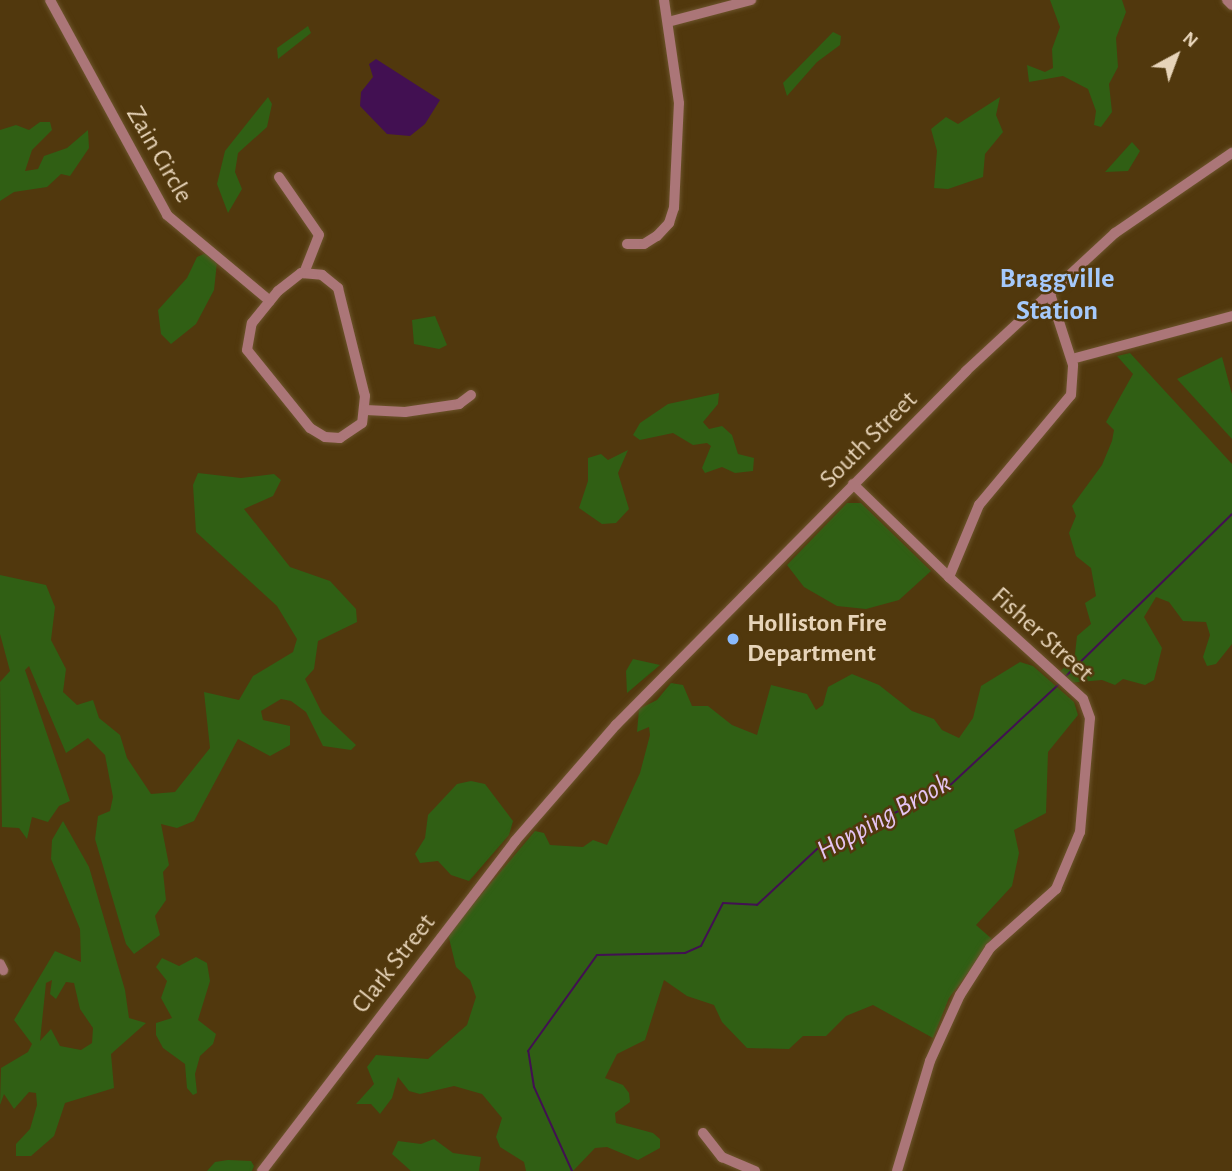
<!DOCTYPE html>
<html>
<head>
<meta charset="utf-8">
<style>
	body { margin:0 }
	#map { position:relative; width:1232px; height:1171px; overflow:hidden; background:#51380d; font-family:"Alegreya Sans",sans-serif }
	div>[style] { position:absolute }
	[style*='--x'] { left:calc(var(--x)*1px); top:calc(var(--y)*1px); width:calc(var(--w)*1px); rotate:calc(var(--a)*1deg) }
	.green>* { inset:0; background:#305f14 }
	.water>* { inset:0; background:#421052 }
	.stream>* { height:2px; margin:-1px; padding:0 1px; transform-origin:1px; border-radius:1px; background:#421052 }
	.roads { filter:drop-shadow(0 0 2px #6c542c) drop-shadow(0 0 2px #6c542c) }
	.minor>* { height:10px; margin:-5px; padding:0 5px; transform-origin:5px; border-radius:5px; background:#ab7678 }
	.dots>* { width:19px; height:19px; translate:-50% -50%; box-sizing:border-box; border:4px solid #51380d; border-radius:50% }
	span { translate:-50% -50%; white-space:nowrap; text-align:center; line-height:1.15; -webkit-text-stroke:5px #51380d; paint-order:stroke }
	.street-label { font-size:26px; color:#e7d4b9 }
	.poi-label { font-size:26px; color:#e7d4b9; font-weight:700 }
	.left { translate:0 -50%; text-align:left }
	.neighbourhood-label { font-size:28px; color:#a5c9fb; font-weight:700 }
	.water-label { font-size:28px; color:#e5c4f2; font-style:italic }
	.north { position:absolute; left:1141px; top:21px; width:70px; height:70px; -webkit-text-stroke:5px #51380d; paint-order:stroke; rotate:41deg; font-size:19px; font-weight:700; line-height:28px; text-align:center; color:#e7d4b9 }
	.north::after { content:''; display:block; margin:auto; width:24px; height:32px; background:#e7d4b9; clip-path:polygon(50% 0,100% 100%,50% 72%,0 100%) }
</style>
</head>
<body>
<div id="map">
	<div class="green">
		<div style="clip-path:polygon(1050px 0,1122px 0,1126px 12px,1116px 38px,1118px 67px,1109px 84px,1112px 112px,1101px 127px,1094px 125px,1096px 111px,1088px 89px,1063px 76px,1029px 82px,1027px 65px,1045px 72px,1053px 68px,1052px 49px,1060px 27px)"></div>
		<div style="clip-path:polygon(308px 26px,311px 33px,278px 59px,277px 48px)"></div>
		<div style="clip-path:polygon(833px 32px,841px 36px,840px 45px,817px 62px,787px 96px,783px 83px)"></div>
		<div style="clip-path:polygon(268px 97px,272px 104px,267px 127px,238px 153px,235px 172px,242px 189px,228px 213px,217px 184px,225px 151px)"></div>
		<div style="clip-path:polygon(1000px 97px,996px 115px,1003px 132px,985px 154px,983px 177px,948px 189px,934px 188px,937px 151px,931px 129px,946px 117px,958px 124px)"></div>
		<div style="clip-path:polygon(40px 122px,50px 122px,52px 130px,32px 150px,25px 171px,38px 169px,44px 156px,67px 148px,88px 130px,89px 148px,70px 176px,61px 174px,47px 187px,14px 192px,0 201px,0 130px,16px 125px,29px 130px)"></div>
		<div style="clip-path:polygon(1132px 142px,1140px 151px,1128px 171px,1105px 172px)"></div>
		<div style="clip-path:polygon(206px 253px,217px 262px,214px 290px,196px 324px,171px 344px,161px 334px,158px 310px,187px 278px,197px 257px)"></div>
		<div style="clip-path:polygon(435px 316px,447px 345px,439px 349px,414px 344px,412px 320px)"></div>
		<div style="clip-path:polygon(1130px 353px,1232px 464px,1232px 644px,1216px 664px,1207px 666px,1203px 657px,1210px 635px,1206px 622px,1183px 621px,1169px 602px,1156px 597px,1144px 617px,1162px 648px,1154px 680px,1145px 685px,1123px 679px,1115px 685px,1102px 680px,1069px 683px,1060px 672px,1075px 654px,1077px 636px,1091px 624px,1085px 603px,1096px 596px,1091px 568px,1076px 556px,1069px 533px,1076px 516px,1072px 506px,1102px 465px,1112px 441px,1114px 430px,1106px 422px,1133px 374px,1117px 356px)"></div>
		<div style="clip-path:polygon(1222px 357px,1232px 394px,1232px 439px,1177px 379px)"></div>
		<div style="clip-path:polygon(719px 393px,718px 404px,703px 422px,709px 429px,722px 426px,732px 435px,738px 454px,754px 458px,753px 471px,735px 473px,722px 467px,705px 473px,702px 468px,711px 446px,707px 443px,693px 445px,673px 433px,640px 440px,633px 435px,640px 423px,668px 404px)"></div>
		<div style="clip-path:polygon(628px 450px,618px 473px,629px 509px,616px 523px,602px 524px,579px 508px,588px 481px,588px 458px,601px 454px,608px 460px)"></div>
		<div style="clip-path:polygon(198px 473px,241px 478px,274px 474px,281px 480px,273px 496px,244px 509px,290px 567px,330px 581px,356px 609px,357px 622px,318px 641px,314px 669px,305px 679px,322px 713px,356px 745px,351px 750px,323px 746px,306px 712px,291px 701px,281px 699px,261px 711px,263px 720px,290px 726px,290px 745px,270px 756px,238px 739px,194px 821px,177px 828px,161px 824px,169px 865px,163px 872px,166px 900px,155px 916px,160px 935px,134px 954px,126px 944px,95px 839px,98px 816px,110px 811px,113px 797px,105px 755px,88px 738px,66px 753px,29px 666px,25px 670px,70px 801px,59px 806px,48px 822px,32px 817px,27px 839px,19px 828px,2px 827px,0 682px,10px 671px,0 634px,0 575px,46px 585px,55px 607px,51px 640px,66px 669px,63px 692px,77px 705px,93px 700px,99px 718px,120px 735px,127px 758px,151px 794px,175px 792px,210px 748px,204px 692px,239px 700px,253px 676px,293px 652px,297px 639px,277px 606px,196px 532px,193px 485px)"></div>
		<div style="clip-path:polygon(847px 503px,861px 503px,931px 571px,899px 600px,866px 609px,837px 606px,804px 587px,787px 565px)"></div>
		<div style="clip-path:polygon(633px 659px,660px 665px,627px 693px,626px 671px)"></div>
		<div style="clip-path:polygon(1020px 662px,1033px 666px,1074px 702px,1078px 715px,1048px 752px,1046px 813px,1014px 830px,1019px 853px,1012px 886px,976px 925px,993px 940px,949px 998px,933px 1038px,873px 1005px,846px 1016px,826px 1036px,803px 1036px,789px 1049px,747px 1048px,722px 1022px,714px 1005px,687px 996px,664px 980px,645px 1040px,617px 1054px,605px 1078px,623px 1085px,629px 1093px,630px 1102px,615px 1113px,616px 1123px,653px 1133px,660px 1139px,660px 1148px,638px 1160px,607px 1147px,595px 1148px,573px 1171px,526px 1171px,524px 1162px,500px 1147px,496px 1137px,502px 1118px,482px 1094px,454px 1086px,420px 1094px,409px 1091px,398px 1077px,392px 1098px,380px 1114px,371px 1104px,356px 1104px,374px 1084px,367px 1067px,376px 1055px,428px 1059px,467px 1025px,476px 997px,470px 980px,456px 967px,448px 934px,535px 831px,544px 833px,550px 845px,583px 847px,593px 840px,607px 845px,640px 773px,650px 735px,649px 727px,637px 732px,639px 709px,657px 700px,671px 683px,683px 685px,692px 706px,708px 706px,732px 725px,757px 735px,771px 685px,807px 694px,816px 710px,823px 705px,828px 687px,852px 674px,879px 685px,912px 711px,934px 719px,942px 730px,959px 738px,973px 718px,981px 686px)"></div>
		<div style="clip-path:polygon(471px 781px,485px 784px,513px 821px,509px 835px,469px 881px,451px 875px,438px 861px,420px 863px,415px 854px,425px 838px,428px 815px,457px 784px)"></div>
		<div style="clip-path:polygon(evenodd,63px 821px,89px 867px,125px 990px,129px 1018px,146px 1023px,111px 1054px,114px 1088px,65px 1103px,54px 1136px,31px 1156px,16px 1156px,16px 1144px,30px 1129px,37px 1105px,36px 1093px,29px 1092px,14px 1109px,4px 1094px,0 1105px,1px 1068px,28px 1052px,32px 1044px,14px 1020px,55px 951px,81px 962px,80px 929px,51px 859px,52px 840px,63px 821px,52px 980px,50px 994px,56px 999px,66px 982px,74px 983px,80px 1009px,93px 1028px,92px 1043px,81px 1050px,60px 1046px,51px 1029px,40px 1041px,46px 983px,52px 980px)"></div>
		<div style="clip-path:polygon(196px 957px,207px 963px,210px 981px,198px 1020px,216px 1034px,213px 1044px,200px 1056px,195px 1074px,197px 1093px,193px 1095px,187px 1088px,185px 1064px,163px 1048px,156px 1035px,156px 1023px,172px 1018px,161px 998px,167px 981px,156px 967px,162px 958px,179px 966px)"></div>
		<div style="clip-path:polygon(434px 1139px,453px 1153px,481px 1157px,479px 1171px,411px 1171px,392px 1154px,398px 1141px,421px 1144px)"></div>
		<div style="clip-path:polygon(228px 1160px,251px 1161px,254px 1166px,252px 1171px,207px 1171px,215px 1162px)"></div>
	</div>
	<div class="water">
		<div style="clip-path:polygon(376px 59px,440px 100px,425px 124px,410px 136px,387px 134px,360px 106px,361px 92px,373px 77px,369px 64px)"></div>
	</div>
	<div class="stream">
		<div style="--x:1065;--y:677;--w:233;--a:-44.3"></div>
		<div style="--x:572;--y:1171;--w:92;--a:-114.3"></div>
		<div style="--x:534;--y:1087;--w:36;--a:-99"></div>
		<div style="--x:528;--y:1051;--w:118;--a:-54.3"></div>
		<div style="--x:597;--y:955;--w:88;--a:-1.3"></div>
		<div style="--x:685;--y:953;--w:17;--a:-24"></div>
		<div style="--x:701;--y:946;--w:48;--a:-62.9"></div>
		<div style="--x:723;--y:903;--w:34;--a:3"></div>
		<div style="--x:757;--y:905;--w:82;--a:-43"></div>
		<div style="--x:817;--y:849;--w:142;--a:-24.9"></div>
		<div style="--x:946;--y:789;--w:154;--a:-42.9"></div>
	</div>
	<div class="roads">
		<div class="minor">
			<div style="--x:50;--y:0;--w:245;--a:61.4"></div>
			<div style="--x:167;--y:215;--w:134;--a:39.9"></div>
			<div style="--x:1227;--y:0;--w:7;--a:45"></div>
			<div style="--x:668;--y:22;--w:86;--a:-14.8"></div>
			<div style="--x:279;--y:177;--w:70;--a:55.4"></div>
			<div style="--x:319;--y:235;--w:41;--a:111.5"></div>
			<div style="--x:627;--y:244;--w:17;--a:0"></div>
			<div style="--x:644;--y:244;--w:15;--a:-32"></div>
			<div style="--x:657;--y:236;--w:18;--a:-47"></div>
			<div style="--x:669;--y:223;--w:16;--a:-72"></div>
			<div style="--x:674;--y:208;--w:105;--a:-87.3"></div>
			<div style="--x:679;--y:103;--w:104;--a:-98.3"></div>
			<div style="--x:301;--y:273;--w:21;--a:5"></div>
			<div style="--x:322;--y:275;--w:21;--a:39"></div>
			<div style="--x:338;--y:288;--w:111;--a:76"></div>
			<div style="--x:365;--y:396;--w:27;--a:96"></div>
			<div style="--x:362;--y:423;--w:27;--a:146"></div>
			<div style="--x:340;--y:438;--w:15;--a:-176"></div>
			<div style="--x:325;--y:437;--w:17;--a:-149"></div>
			<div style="--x:310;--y:428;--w:100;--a:-128.9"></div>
			<div style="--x:247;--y:350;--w:27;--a:-80"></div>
			<div style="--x:252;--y:323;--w:41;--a:-50.9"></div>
			<div style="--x:278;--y:291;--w:29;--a:-38"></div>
			<div style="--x:1072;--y:359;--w:166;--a:-15"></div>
			<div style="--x:366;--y:410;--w:39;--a:3"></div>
			<div style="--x:405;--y:412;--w:55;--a:-8.4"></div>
			<div style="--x:459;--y:404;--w:15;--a:-37"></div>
			<div style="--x:853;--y:484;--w:134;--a:44.1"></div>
			<div style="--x:0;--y:964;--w:7;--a:63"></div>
			<div style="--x:703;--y:1133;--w:31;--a:52"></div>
			<div style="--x:722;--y:1157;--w:36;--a:23"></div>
			<div style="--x:262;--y:1171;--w:416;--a:-52.5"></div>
			<div style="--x:515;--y:841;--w:154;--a:-49"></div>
			<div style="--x:616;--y:725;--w:498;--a:-45.3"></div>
			<div style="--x:966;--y:371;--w:203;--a:-42.8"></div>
			<div style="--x:1115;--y:233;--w:142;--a:-34.4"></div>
			<div style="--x:897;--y:1171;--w:115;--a:-73.3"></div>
			<div style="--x:930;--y:1061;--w:72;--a:-65.6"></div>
			<div style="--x:960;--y:995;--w:56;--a:-57.4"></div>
			<div style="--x:990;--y:948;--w:89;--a:-41.8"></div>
			<div style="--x:1056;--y:889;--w:62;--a:-67.2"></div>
			<div style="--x:1080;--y:832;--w:114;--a:-85"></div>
			<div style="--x:1090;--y:718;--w:20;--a:-110"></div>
			<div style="--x:1083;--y:699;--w:181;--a:-137.7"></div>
			<div style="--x:949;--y:577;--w:78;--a:-67.4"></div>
			<div style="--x:979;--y:505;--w:143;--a:-50.1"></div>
			<div style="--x:1071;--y:395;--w:30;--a:-86"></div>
			<div style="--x:1073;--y:365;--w:75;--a:-107.9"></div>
		</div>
	</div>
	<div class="dots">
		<div style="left:733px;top:639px;background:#8abafc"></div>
	</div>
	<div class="street-label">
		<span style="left:159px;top:155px;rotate:60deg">Zain Circle</span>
		<span style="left:869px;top:440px;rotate:-45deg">South Street</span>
		<span style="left:1042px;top:635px;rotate:42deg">Fisher Street</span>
		<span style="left:394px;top:964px;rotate:-52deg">Clark Street</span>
	</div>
	<div class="poi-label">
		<span class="left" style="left:747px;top:639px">Holliston Fire<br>Department</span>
	</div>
	<div class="neighbourhood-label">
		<span style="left:1057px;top:295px">Braggville<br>Station</span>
	</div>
	<div class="water-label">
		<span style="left:884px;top:817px;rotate:-29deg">Hopping Brook</span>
	</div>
	<div class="north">N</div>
</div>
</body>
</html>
